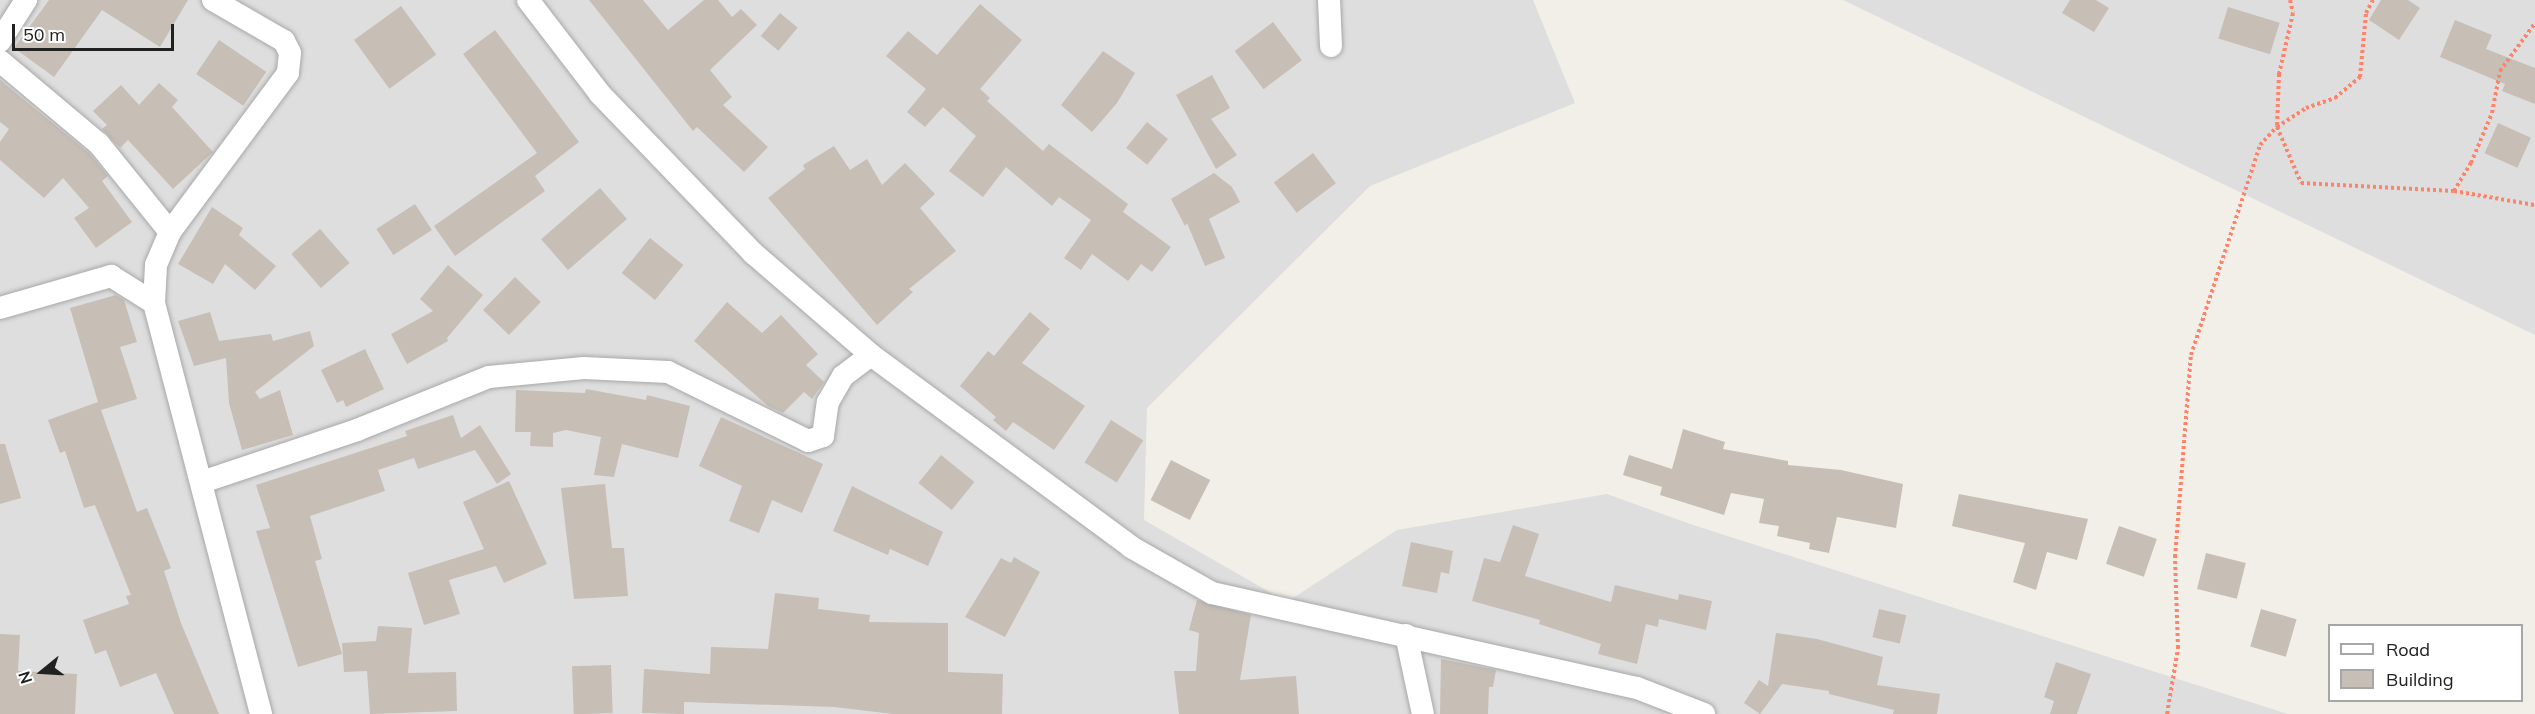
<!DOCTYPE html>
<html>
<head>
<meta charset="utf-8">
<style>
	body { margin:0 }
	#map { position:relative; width:2535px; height:714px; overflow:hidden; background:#f1efe7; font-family:Mulish,sans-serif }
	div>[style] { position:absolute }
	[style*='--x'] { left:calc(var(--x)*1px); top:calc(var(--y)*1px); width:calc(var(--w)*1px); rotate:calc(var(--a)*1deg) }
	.residential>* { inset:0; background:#dfdede }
	.building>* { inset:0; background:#c7beb6; transform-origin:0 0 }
	.path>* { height:4px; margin-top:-2px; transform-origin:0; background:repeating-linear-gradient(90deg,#fe836b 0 3px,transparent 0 6px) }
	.roads { filter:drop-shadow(0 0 2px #a8a8a8) drop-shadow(0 0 2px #a8a8a8) }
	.minor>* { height:22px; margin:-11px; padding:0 11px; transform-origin:11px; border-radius:11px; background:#fff }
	span { translate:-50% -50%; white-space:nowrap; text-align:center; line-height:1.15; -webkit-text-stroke:4.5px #fff; paint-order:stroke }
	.legend { position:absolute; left:2328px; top:624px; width:195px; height:78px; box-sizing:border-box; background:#fff; border:2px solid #a6a6a6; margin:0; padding:8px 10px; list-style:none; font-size:18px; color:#212121 }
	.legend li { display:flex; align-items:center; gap:12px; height:30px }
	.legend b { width:30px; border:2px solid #a6a6a6 }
	.north { position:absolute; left:12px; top:642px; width:60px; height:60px; -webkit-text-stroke:4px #fff; paint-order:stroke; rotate:252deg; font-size:16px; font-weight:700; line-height:24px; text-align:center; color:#212121 }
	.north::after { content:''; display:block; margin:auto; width:21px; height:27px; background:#212121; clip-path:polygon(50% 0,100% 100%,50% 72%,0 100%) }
	.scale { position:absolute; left:12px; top:24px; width:162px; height:27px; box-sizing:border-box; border:3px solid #212121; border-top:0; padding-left:8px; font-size:18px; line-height:21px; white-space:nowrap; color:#212121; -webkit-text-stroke:4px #fff; paint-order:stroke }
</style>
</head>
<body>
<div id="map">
	<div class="residential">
		<div style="clip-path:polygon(0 0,1533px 0,1575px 103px,1370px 186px,1147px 408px,1144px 520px,1287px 602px,1397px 530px,1607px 494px,1693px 525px,2288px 714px,0 714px)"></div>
		<div style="clip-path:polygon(1843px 0,2535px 0,2535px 335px)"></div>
	</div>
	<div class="building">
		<div style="clip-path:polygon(49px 0,188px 0,160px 47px,102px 10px,54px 77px,14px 48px)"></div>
		<div style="clip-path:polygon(589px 0,643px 0,668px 30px,704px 0,718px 0,732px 17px,741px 9px,757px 25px,710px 70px,732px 97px,723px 105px,768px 147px,744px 172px,697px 127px,693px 131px)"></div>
		<div style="clip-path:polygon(2070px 0,2096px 0,2109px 8px,2094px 32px,2062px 13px)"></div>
		<div style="clip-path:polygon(2381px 0,2408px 0,2420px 8px,2399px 40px,2369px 20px)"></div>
		<div style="clip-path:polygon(980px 4px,1022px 40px,980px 89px,990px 98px,987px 101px,1043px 151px,1049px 144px,1128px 204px,1123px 212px,1171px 247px,1152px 272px,1141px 264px,1128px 281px,1092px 254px,1081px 270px,1064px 258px,1091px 220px,1059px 197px,1052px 206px,1006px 167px,983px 197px,949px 171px,976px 136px,943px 107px,925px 127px,907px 112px,926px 89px,886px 56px,908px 31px,937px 55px)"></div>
		<div style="left:401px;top:6px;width:60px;height:58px;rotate:54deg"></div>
		<div style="left:2228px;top:7px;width:54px;height:33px;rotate:17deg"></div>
		<div style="left:780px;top:13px;width:23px;height:30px;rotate:40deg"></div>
		<div style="clip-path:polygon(2455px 20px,2492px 35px,2486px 49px,2535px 68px,2535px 104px,2502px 91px,2505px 84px,2440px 57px)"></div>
		<div style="left:1273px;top:22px;width:48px;height:48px;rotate:53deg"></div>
		<div style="clip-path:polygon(495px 30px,579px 142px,535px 176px,545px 191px,455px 256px,434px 226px,537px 153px,463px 54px)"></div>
		<div style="left:219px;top:40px;width:57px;height:41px;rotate:34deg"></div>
		<div style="clip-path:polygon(1103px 51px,1135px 73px,1117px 103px,1092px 132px,1061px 105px)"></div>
		<div style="clip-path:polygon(1212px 75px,1230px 108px,1211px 119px,1237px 155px,1216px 169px,1176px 95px)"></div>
		<div style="clip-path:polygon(0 80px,89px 153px,108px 176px,102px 181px,132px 222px,96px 248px,74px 218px,89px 208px,63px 178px,44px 198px,0 160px,0 142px,9px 129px,0 122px)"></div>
		<div style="clip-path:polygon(159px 83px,178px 100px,172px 107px,213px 152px,173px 189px,128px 140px,120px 148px,102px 129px,107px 125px,93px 111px,121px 85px,139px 105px)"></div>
		<div style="left:1147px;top:122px;width:27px;height:33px;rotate:39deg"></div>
		<div style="left:2498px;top:123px;width:36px;height:33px;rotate:24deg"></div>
		<div style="clip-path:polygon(834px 146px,850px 170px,867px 159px,882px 185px,905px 163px,935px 194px,920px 208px,956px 251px,909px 289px,913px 292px,877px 325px,768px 198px,805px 169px,803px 165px)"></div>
		<div style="left:1313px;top:153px;width:38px;height:49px;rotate:53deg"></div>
		<div style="clip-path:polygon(1214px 173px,1232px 187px,1240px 202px,1209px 219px,1225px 258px,1205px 266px,1187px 223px,1185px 226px,1171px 199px)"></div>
		<div style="left:600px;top:188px;width:41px;height:78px;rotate:49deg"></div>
		<div style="left:415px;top:204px;width:31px;height:46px;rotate:57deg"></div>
		<div style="clip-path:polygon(212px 207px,243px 228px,239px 235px,276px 266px,255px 290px,225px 264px,213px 284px,178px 264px)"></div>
		<div style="left:320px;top:229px;width:45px;height:38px;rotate:49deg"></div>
		<div style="left:650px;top:238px;width:43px;height:45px;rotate:39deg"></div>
		<div style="clip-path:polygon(448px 265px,483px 295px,447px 338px,448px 341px,407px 364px,391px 334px,433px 311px,420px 299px)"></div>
		<div style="left:515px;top:277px;width:36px;height:46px;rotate:44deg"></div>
		<div style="clip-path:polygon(116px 295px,124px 300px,137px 342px,120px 347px,137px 399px,101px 410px,137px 512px,147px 508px,171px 568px,164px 571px,181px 623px,219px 714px,174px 714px,156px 673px,120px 687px,106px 650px,95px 654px,83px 620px,129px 604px,126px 596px,131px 595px,95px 505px,84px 508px,65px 451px,60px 453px,48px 420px,98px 402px,70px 308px)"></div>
		<div style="clip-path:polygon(727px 302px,762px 333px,781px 315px,818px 354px,806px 365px,824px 382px,812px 399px,804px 392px,783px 413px,768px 406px,694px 341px)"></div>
		<div style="clip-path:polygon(210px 312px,219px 341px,271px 334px,273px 341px,310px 331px,314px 346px,255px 392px,260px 399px,280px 390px,293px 435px,242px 450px,229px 403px,226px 358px,194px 366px,178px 321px)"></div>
		<div style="clip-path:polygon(1030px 312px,1050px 329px,1022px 363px,1085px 406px,1054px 450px,1013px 422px,1006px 431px,993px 420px,996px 417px,960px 386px,988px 351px,994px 356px)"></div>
		<div style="clip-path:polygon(365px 349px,384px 389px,346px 407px,343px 400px,337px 403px,321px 370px)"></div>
		<div style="clip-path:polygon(586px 389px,646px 400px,647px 395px,690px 406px,678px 458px,622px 444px,614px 477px,594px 475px,601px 437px,566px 430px,553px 433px,553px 447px,530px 446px,531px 432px,515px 432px,516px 390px,585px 393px)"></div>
		<div style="clip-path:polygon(453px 415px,461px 438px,480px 425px,511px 474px,497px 484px,475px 450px,418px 469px,414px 458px,378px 470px,385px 491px,310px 516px,322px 559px,315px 561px,342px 654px,298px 667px,256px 531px,270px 528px,256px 485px,380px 445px,407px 436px,405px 431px)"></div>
		<div style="clip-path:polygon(721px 417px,823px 464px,802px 513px,772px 500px,759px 533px,729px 521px,742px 486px,699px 466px)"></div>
		<div style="left:1111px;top:420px;width:38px;height:50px;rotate:32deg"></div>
		<div style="clip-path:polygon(1683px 429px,1725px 442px,1723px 449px,1788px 461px,1788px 465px,1841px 470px,1903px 484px,1896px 528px,1837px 517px,1829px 553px,1809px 549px,1810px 543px,1777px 536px,1779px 526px,1759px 523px,1764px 499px,1731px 493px,1724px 515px,1660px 495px,1662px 487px,1623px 475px,1629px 455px,1672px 469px)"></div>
		<div style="clip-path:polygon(0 444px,5px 444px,21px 498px,0 504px)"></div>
		<div style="left:941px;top:455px;width:43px;height:36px;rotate:39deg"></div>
		<div style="left:1171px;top:460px;width:44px;height:45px;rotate:27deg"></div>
		<div style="clip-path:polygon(509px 481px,547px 564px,504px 583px,496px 566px,449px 580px,460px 614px,424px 625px,408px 573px,484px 549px,463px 502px)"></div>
		<div style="clip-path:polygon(605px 484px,612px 548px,624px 548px,628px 596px,574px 599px,561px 488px)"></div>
		<div style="clip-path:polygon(852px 486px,943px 532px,928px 566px,890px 549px,888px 555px,833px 531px)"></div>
		<div style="clip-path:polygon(1959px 494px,2088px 519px,2077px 560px,2047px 552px,2036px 590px,2013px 582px,2025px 543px,1952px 526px)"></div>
		<div style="clip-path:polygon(1513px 525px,1539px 534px,1525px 576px,1611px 602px,1615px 585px,1678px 600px,1679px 594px,1712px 601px,1706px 630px,1659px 619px,1658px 627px,1646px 624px,1637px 664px,1598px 654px,1601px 644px,1539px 624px,1540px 620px,1472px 601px,1484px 558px,1500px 562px)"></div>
		<div style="left:2119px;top:526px;width:40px;height:40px;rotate:19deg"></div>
		<div style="clip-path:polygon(1411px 542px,1453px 551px,1449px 574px,1441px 572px,1437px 593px,1402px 586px)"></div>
		<div style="left:2206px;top:553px;width:41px;height:37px;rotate:14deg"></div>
		<div style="clip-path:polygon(1014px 557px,1040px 572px,1005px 637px,965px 617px,1001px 558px,1011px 563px)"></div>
		<div style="clip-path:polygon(775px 593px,819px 598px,818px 609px,870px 615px,869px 622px,948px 623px,948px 672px,1003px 674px,1002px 714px,893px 714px,834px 707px,684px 702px,684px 714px,642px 713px,644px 669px,710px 674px,711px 647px,768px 649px)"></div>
		<div style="clip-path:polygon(1197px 600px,1251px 615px,1240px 680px,1296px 676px,1299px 714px,1179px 714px,1174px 671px,1196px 671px,1199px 633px,1189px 630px)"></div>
		<div style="left:1879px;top:609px;width:28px;height:29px;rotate:13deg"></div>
		<div style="left:2261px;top:609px;width:37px;height:39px;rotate:16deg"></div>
		<div style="clip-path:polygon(378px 626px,412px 628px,408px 673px,456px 672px,457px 711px,370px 714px,367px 671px,344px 672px,342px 643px,376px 641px)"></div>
		<div style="clip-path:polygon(1776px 633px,1817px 639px,1883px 657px,1877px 685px,1940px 694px,1937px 714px,1893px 714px,1894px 710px,1829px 694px,1829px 691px,1782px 684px,1760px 714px,1744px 703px,1759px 680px,1768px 686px)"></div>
		<div style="clip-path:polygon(0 634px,20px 635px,18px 671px,77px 674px,75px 714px,0 714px)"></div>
		<div style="clip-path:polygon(1441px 659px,1496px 670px,1493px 687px,1489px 687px,1488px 714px,1440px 714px)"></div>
		<div style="clip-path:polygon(2056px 662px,2091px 674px,2077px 714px,2050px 714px,2054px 701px,2044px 697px)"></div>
		<div style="left:611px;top:665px;width:48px;height:39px;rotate:88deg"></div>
	</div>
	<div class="path">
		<div style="--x:2290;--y:0;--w:13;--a:77"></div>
		<div style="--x:2293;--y:13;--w:63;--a:102.9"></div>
		<div style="--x:2279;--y:74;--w:53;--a:92.2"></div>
		<div style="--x:2277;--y:127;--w:61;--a:66.8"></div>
		<div style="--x:2301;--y:183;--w:153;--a:3"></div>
		<div style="--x:2454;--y:191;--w:82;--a:9.8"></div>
		<div style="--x:2454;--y:191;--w:33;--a:-59"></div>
		<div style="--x:2471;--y:163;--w:54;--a:-67.2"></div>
		<div style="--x:2492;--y:113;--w:43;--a:-79.2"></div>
		<div style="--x:2500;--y:71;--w:59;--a:-53.9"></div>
		<div style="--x:2167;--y:714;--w:67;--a:-80.5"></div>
		<div style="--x:2178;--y:648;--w:91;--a:-91.9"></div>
		<div style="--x:2175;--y:557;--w:203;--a:-85.5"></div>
		<div style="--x:2191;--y:355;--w:221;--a:-71.8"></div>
		<div style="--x:2260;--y:145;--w:25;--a:-47"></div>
		<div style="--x:2277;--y:127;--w:35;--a:-33"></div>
		<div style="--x:2306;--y:108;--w:31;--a:-19"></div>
		<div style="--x:2335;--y:98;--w:33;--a:-40"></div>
		<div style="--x:2360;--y:77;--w:64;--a:-84.6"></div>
		<div style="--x:2366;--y:13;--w:15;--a:-62"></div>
	</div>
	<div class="roads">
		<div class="minor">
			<div style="--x:213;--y:0;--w:82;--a:30"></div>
			<div style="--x:284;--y:41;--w:13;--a:63"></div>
			<div style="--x:290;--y:53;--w:20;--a:96"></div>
			<div style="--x:288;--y:73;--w:198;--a:126.6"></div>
			<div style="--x:170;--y:232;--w:36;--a:113"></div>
			<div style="--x:156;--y:265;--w:38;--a:93"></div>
			<div style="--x:154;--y:303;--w:425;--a:75.4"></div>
			<div style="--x:528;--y:0;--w:118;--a:52.5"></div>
			<div style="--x:600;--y:94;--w:221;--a:46.1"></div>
			<div style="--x:753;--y:253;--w:156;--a:40.8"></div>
			<div style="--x:871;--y:355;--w:323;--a:36.4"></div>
			<div style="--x:1131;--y:547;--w:93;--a:29.6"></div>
			<div style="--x:1212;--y:593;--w:435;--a:12.6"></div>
			<div style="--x:1637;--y:688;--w:72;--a:21.2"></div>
			<div style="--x:1329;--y:0;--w:46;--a:87.5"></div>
			<div style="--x:0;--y:41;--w:49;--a:-57.6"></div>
			<div style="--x:0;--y:61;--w:129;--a:40"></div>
			<div style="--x:99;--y:144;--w:113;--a:51.1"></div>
			<div style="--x:0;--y:308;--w:116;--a:-16.1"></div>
			<div style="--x:111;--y:276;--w:51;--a:32.1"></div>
			<div style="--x:202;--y:482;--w:163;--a:-18.5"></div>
			<div style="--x:357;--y:430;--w:142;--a:-21.9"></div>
			<div style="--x:489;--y:377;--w:95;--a:-5.4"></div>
			<div style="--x:584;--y:368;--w:84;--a:2.7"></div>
			<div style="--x:668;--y:372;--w:156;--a:26.2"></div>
			<div style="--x:808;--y:441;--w:16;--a:-18"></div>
			<div style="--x:823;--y:436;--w:34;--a:-82"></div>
			<div style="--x:828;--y:402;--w:30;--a:-60"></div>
			<div style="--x:843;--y:376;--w:35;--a:-37"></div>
			<div style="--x:1406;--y:635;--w:81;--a:77.9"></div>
		</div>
	</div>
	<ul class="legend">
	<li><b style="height:8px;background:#fff"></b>Road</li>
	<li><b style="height:16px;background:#c7beb6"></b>Building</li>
	</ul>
	<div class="north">N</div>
	<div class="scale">50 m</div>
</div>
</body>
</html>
